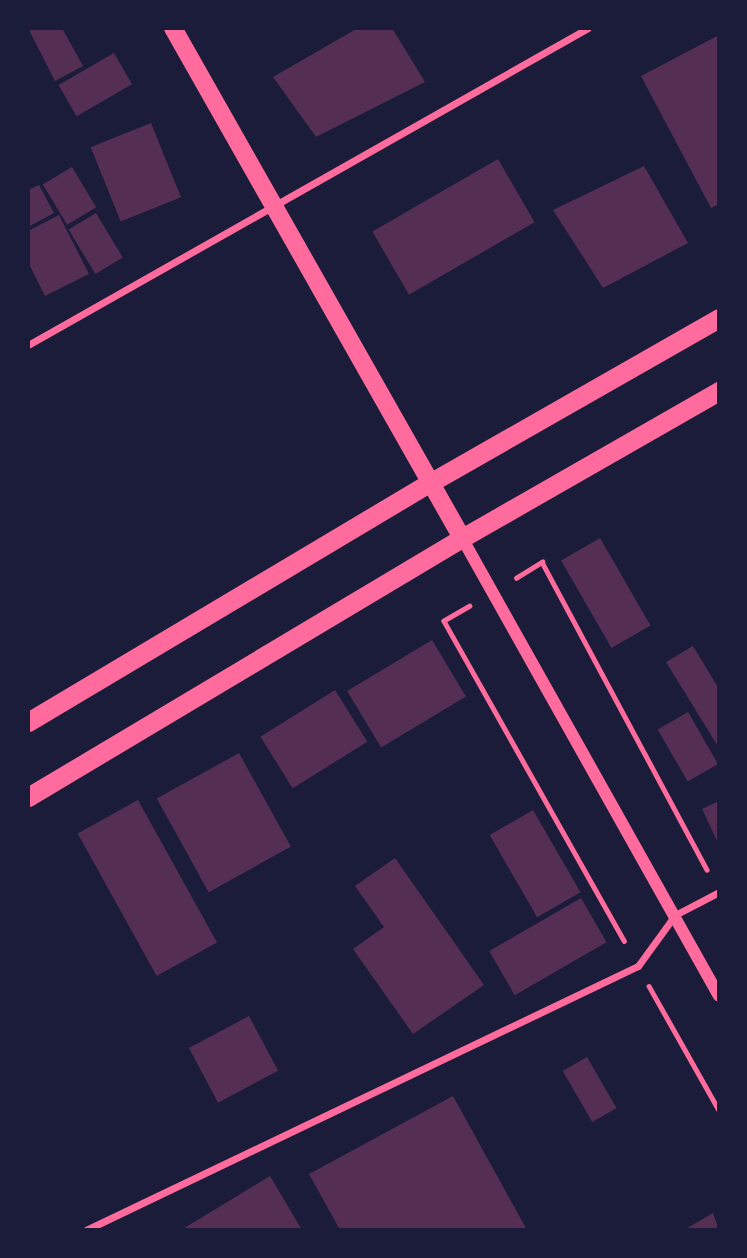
<!DOCTYPE html>
<html>
<head>
<meta charset="utf-8">
<style>
	body { margin:0 }
	#map { position:relative; width:747px; height:1258px; overflow:hidden; background:#1b1b3a; font-family:Rubik,sans-serif }
	div>[style] { position:absolute }
	[style*='--x'] { left:calc(var(--x)*1px); top:calc(var(--y)*1px); width:calc(var(--w)*1px); rotate:calc(var(--a)*1deg) }
	.building>* { inset:0; background:#542f53; transform-origin:0 0 }
	.path>* { height:4.5px; margin:-2.25px; padding:0 2.25px; transform-origin:2.25px; border-radius:2.25px; background:#ff6b9d }
	.minor>* { height:7px; margin:-3.5px; padding:0 3.5px; transform-origin:3.5px; border-radius:3.5px; background:#ff6b9d }
	.tertiary>* { height:12px; margin:-6px; padding:0 6px; transform-origin:6px; border-radius:6px; background:#ff6b9d }
	.primary>* { height:18px; margin:-9px; padding:0 9px; transform-origin:9px; border-radius:9px; background:#ff6b9d }
	.trunk>* { height:19px; margin:-9.5px; padding:0 9.5px; transform-origin:9.5px; border-radius:9.5px; background:#ff6b9d }
	span { translate:-50% -50%; white-space:nowrap; text-align:center; line-height:1.15; -webkit-text-stroke:7px #1b1b3a; paint-order:stroke }
	.frame { position:absolute; inset:0; border:30px solid #1b1b3a; pointer-events:none }
</style>
</head>
<body>
<div id="map">
	<div class="building">
		<div style="clip-path:polygon(28px 28px,62px 28px,83px 66px,55px 81px)"></div>
		<div style="clip-path:polygon(358px 28px,392px 28px,425px 82px,316px 137px,273px 77px)"></div>
		<div style="clip-path:polygon(719px 35px,719px 204px,711px 208px,641px 76px)"></div>
		<div style="left:114px;top:53px;width:36px;height:64px;rotate:60deg"></div>
		<div style="left:151px;top:123px;width:80px;height:65px;rotate:68deg"></div>
		<div style="left:498px;top:159px;width:73px;height:145px;rotate:60deg"></div>
		<div style="clip-path:polygon(644px 166px,688px 243px,603px 288px,553px 210px)"></div>
		<div style="left:72px;top:167px;width:47px;height:34px;rotate:59deg"></div>
		<div style="clip-path:polygon(39px 185px,54px 213px,28px 227px,28px 190px)"></div>
		<div style="left:96px;top:213px;width:52px;height:32px;rotate:59deg"></div>
		<div style="clip-path:polygon(59px 215px,89px 274px,45px 296px,28px 262px,28px 231px)"></div>
		<div style="left:600px;top:538px;width:101px;height:45px;rotate:60deg"></div>
		<div style="left:432px;top:640px;width:66px;height:99px;rotate:59deg"></div>
		<div style="clip-path:polygon(693px 646px,719px 689px,719px 748px,666px 662px)"></div>
		<div style="left:335px;top:690px;width:61px;height:88px;rotate:58deg"></div>
		<div style="left:688px;top:712px;width:60px;height:35px;rotate:60deg"></div>
		<div style="left:239px;top:753px;width:107px;height:94px;rotate:61deg"></div>
		<div style="left:138px;top:800px;width:163px;height:69px;rotate:61deg"></div>
		<div style="clip-path:polygon(719px 801px,719px 845px,702px 809px)"></div>
		<div style="left:533px;top:810px;width:95px;height:50px;rotate:60deg"></div>
		<div style="clip-path:polygon(395px 858px,484px 985px,413px 1034px,353px 949px,384px 927px,355px 886px)"></div>
		<div style="left:581px;top:898px;width:51px;height:106px;rotate:60deg"></div>
		<div style="left:249px;top:1016px;width:62px;height:68px;rotate:62deg"></div>
		<div style="left:587px;top:1057px;width:59px;height:28px;rotate:60deg"></div>
		<div style="clip-path:polygon(453px 1096px,527px 1230px,340px 1230px,309px 1174px)"></div>
		<div style="clip-path:polygon(270px 1176px,302px 1230px,181px 1230px)"></div>
		<div style="clip-path:polygon(713px 1213px,719px 1230px,684px 1230px)"></div>
	</div>
	<div class="path">
		<div style="--x:516;--y:578;--w:31;--a:-32"></div>
		<div style="--x:542;--y:562;--w:349;--a:61.8"></div>
		<div style="--x:470;--y:606;--w:30;--a:150"></div>
		<div style="--x:444;--y:621;--w:367;--a:60.6"></div>
		<div style="--x:649;--y:986;--w:142;--a:60.6"></div>
	</div>
	<div class="minor">
		<div style="--x:28;--y:345;--w:643;--a:-29.51"></div>
		<div style="--x:86;--y:1230;--w:612;--a:-25.56"></div>
		<div style="--x:638;--y:966;--w:63;--a:-54"></div>
		<div style="--x:675;--y:915;--w:50;--a:-27.6"></div>
	</div>
	<div class="tertiary">
		<div style="--x:462;--y:538;--w:525;--a:60.7"></div>
	</div>
	<div class="primary">
		<div style="--x:173;--y:28;--w:586;--a:60.46"></div>
	</div>
	<div class="trunk">
		<div style="--x:28;--y:722;--w:465;--a:-30.8"></div>
		<div style="--x:428;--y:484;--w:335;--a:-29.7"></div>
		<div style="--x:28;--y:797;--w:505;--a:-30.83"></div>
		<div style="--x:462;--y:538;--w:296;--a:-29.8"></div>
	</div>
	<div class="frame"></div>
</div>
</body>
</html>
